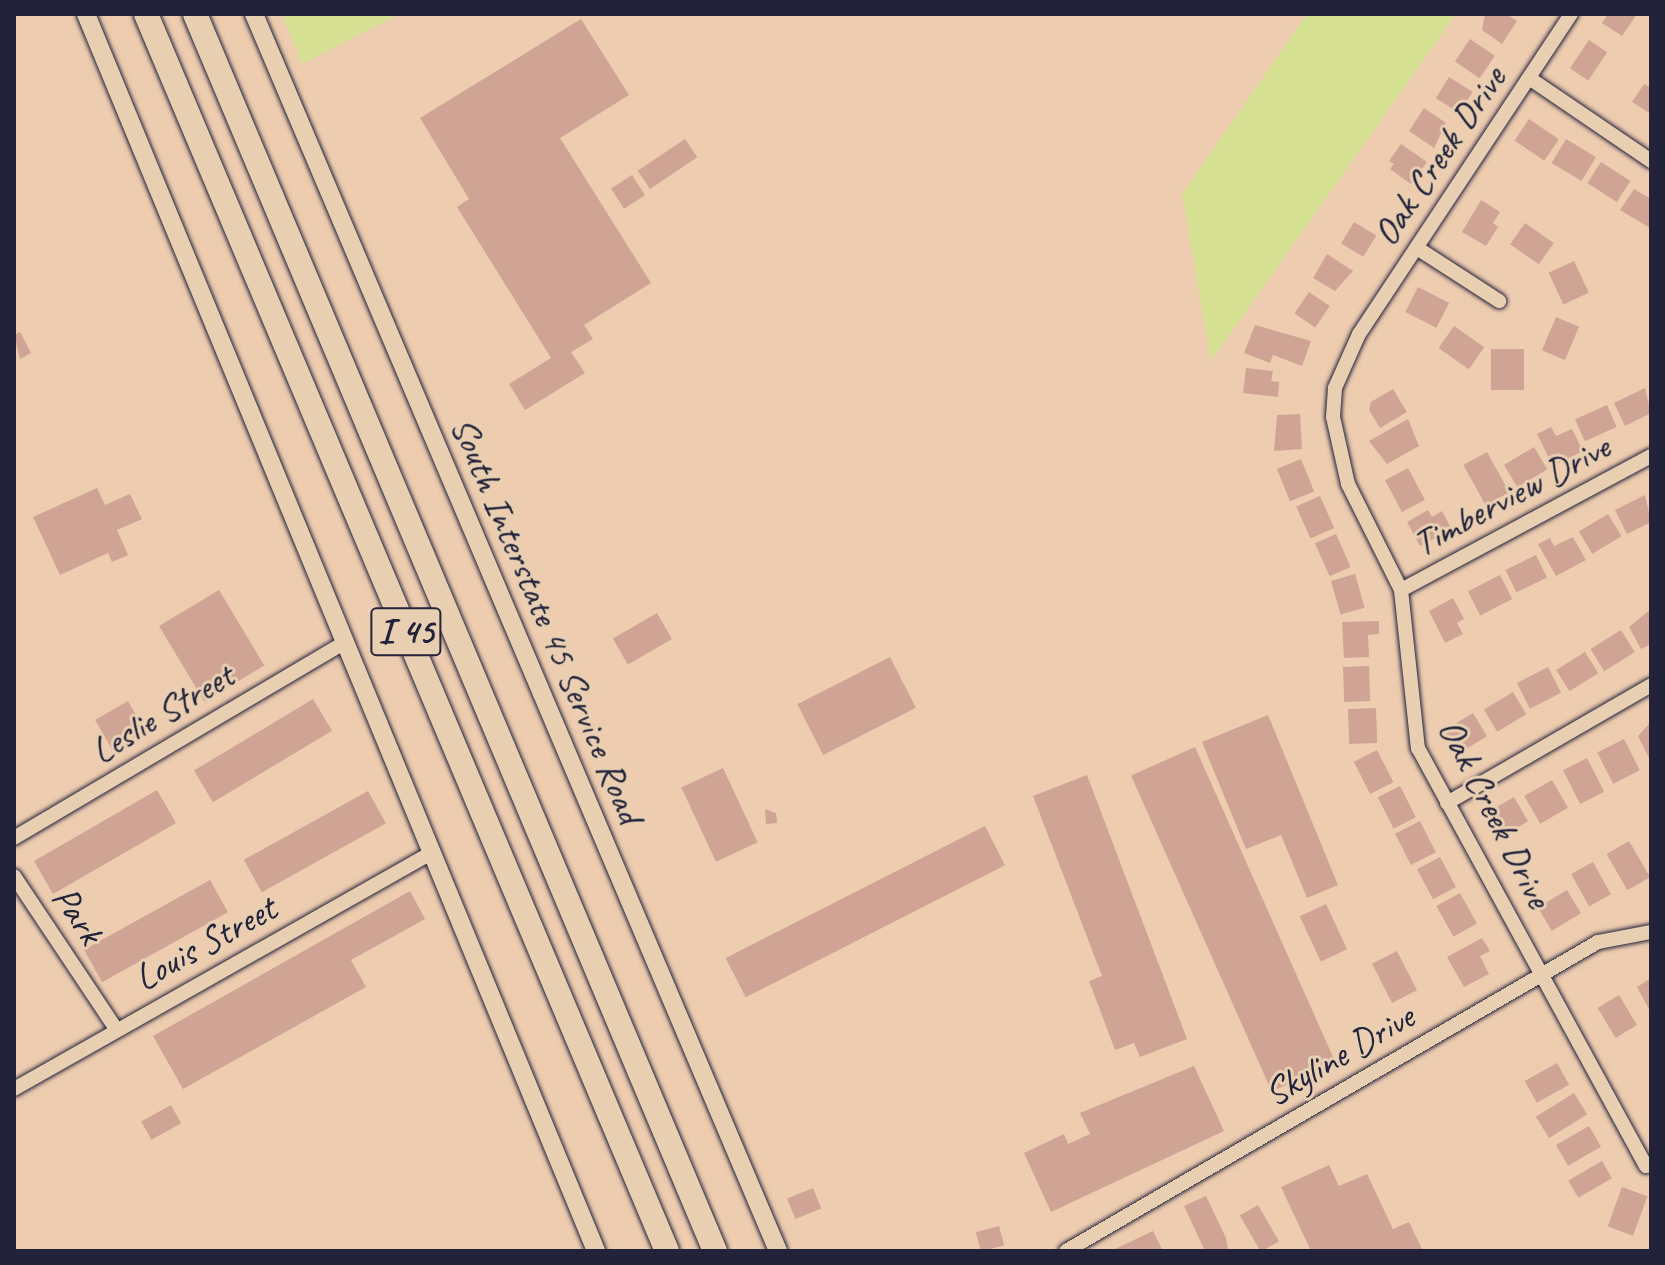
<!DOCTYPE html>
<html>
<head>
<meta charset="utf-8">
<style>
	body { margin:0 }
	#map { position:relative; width:1665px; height:1265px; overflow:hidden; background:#eeccb0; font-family:Caveat,sans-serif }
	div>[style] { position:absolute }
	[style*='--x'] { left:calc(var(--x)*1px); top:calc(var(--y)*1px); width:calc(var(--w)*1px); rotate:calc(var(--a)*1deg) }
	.green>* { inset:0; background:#d6e194 }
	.building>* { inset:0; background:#cfa495; transform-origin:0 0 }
	.roads { filter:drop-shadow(0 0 2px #22223b) drop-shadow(0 0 2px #22223b) }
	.minor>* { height:14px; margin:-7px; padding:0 7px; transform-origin:7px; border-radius:7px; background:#e9cfb1 }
	.secondary>* { height:18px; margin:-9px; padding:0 9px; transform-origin:9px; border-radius:9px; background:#e9cfb1 }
	.motorway>* { height:24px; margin:-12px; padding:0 12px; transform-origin:12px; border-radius:12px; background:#e9cfb1 }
	span { translate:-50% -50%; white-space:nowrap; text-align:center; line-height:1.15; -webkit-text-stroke:6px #e9cfb1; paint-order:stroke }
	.shield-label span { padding:2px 6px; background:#e9cfb1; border:2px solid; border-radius:6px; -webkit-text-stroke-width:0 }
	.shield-label { font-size:36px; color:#22223b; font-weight:700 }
	.street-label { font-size:38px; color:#22223b }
	.frame { position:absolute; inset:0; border:16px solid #22223b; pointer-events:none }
</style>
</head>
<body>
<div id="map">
	<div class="green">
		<div style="clip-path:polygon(282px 14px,399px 14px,302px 64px)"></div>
		<div style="clip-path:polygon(1307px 14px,1456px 14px,1211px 361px,1182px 194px)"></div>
	</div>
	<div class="building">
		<div style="clip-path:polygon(1485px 14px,1506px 14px,1517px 21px,1502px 44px,1482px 30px)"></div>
		<div style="clip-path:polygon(1608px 14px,1637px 14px,1622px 36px,1602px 23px)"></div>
		<div style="clip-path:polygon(581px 19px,629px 95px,560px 138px,651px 283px,584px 325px,593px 339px,571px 352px,585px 373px,525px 410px,509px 384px,551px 358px,457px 207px,469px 199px,420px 118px)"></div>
		<div style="left:1470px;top:39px;width:30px;height:27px;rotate:34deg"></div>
		<div style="left:1589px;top:40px;width:22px;height:34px;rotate:34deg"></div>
		<div style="left:1449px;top:77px;width:28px;height:25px;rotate:32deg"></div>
		<div style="clip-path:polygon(1644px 84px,1651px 88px,1651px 114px,1632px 102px)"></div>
		<div style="clip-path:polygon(1424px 108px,1446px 123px,1434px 148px,1409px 131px)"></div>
		<div style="left:1529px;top:119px;width:36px;height:26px;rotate:34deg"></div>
		<div style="left:685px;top:139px;width:22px;height:57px;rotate:56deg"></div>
		<div style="left:1566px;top:139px;width:35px;height:28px;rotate:31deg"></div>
		<div style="clip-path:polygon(1401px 144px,1427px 162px,1411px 184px,1390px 169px,1394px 164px,1389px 161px)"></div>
		<div style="left:1601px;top:162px;width:35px;height:25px;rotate:33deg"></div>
		<div style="left:632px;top:175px;width:24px;height:25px;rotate:57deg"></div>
		<div style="clip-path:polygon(1634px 189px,1651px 199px,1650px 228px,1620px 210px)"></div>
		<div style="clip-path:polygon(1481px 200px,1500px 212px,1493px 223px,1498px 227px,1486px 246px,1462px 232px)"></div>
		<div style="left:1354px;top:222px;width:26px;height:25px;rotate:31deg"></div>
		<div style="left:1525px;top:223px;width:35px;height:26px;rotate:35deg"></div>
		<div style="clip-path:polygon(1327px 254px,1353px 271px,1335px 291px,1313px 278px)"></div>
		<div style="left:1574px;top:261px;width:35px;height:28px;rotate:65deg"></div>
		<div style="left:1418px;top:287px;width:35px;height:28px;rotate:27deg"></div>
		<div style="left:1309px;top:292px;width:25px;height:26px;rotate:34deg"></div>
		<div style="left:1556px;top:317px;width:25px;height:36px;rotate:23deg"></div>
		<div style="clip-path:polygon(1255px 325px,1311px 341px,1302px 366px,1273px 355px,1270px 363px,1244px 353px)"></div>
		<div style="left:1454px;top:326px;width:37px;height:27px;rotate:35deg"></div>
		<div style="clip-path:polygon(20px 332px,31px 353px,20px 359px,14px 335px)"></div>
		<div style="left:1491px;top:349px;width:33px;height:41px"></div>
		<div style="clip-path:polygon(1246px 368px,1273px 371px,1271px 381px,1279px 382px,1278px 397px,1243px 393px)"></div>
		<div style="clip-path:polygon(1645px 388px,1651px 413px,1625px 426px,1614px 403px)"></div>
		<div style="clip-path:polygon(1393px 389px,1407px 412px,1380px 428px,1369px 410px,1371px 402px)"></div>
		<div style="left:1607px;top:405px;width:24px;height:35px;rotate:66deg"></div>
		<div style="clip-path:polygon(1300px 414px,1302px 449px,1274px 451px,1277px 415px)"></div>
		<div style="clip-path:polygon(1408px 419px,1419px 446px,1387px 464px,1369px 441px)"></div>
		<div style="clip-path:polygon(1551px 427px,1556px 436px,1572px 429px,1583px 451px,1553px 466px,1537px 434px)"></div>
		<div style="left:1534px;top:447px;width:26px;height:35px;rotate:59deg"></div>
		<div style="left:1487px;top:452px;width:46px;height:27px;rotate:61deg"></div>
		<div style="left:1301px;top:459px;width:35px;height:26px;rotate:68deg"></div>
		<div style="left:1408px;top:468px;width:36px;height:26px;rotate:62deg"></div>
		<div style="clip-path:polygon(97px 488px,105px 505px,130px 494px,142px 519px,117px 530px,128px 555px,112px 562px,108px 553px,60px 575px,33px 517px)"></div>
		<div style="clip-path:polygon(1645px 495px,1651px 522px,1627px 534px,1615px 510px)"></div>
		<div style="left:1320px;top:496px;width:35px;height:26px;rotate:66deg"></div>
		<div style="clip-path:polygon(1428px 510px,1432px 517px,1442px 511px,1456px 537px,1445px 542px,1441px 535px,1420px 546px,1407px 522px)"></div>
		<div style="left:1608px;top:514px;width:26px;height:34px;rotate:59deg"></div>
		<div style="left:1336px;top:534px;width:36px;height:23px;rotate:66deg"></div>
		<div style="clip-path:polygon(1573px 537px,1586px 560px,1556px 576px,1538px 544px,1550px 538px,1554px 546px)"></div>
		<div style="left:1536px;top:555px;width:25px;height:34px;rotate:64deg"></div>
		<div style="left:1355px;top:574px;width:35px;height:25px;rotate:74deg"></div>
		<div style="left:1500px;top:575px;width:27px;height:36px;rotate:63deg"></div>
		<div style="left:219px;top:590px;width:88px;height:70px;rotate:59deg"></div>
		<div style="clip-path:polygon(1453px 598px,1464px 619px,1457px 623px,1463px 634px,1445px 643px,1429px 611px)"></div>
		<div style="clip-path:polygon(1651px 609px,1651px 644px,1641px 649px,1629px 627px)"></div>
		<div style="left:657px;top:613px;width:30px;height:51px;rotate:60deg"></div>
		<div style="clip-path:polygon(1379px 621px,1379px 634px,1368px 635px,1369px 657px,1344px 658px,1342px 622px)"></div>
		<div style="left:1621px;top:630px;width:26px;height:36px;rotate:58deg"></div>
		<div style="left:1585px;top:652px;width:25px;height:34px;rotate:58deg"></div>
		<div style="left:890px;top:657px;width:57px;height:104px;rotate:63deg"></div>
		<div style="left:1369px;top:666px;width:35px;height:26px;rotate:88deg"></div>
		<div style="left:1548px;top:667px;width:29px;height:35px;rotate:63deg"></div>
		<div style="left:1513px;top:692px;width:26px;height:34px;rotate:59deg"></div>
		<div style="left:313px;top:699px;width:37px;height:139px;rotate:59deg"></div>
		<div style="left:128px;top:701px;width:36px;height:38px;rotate:60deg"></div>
		<div style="left:1376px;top:708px;width:35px;height:28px;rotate:88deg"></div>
		<div style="left:1473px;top:713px;width:27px;height:36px;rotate:59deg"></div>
		<div style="clip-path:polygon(1268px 715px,1338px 885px,1307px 898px,1281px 835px,1246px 849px,1202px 742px)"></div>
		<div style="clip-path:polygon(1651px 722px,1651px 762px,1638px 736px)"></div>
		<div style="left:1624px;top:739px;width:35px;height:30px;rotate:63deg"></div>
		<div style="left:1195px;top:747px;width:346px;height:70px;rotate:66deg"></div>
		<div style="left:1377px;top:750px;width:36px;height:26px;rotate:63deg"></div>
		<div style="left:1587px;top:758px;width:38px;height:27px;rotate:63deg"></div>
		<div style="left:723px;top:768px;width:82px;height:46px;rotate:65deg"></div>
		<div style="clip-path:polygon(1087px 775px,1187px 1039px,1140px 1057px,1134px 1043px,1115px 1050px,1089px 981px,1102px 976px,1033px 796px)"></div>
		<div style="left:1552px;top:780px;width:32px;height:32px;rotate:60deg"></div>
		<div style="left:1400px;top:786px;width:35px;height:25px;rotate:63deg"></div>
		<div style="left:157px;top:790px;width:38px;height:142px;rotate:60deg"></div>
		<div style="left:368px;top:791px;width:37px;height:142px;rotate:61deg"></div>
		<div style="left:1514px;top:797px;width:28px;height:34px;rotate:60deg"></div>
		<div style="clip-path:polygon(765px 809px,776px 813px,777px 823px,766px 824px)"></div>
		<div style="left:1420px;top:821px;width:35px;height:28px;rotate:63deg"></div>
		<div style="left:985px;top:826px;width:44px;height:291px;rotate:63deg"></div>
		<div style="left:1629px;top:841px;width:42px;height:26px;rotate:60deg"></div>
		<div style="left:1440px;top:857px;width:34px;height:26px;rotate:62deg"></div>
		<div style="left:1593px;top:862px;width:37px;height:25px;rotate:61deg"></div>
		<div style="left:210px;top:880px;width:37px;height:144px;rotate:61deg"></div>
		<div style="left:1567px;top:890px;width:27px;height:34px;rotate:59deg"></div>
		<div style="clip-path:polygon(410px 891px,425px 919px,351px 960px,366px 987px,183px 1089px,153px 1036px)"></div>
		<div style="left:1460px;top:893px;width:35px;height:27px;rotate:61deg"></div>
		<div style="left:1326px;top:904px;width:50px;height:29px;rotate:65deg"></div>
		<div style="clip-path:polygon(1482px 938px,1490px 951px,1480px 956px,1489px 974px,1464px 987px,1447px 957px)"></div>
		<div style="left:1397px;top:951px;width:44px;height:28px;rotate:63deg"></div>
		<div style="clip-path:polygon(1651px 978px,1651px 1013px,1637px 987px)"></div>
		<div style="left:1619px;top:995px;width:35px;height:25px;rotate:59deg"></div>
		<div style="left:1557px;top:1063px;width:25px;height:37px;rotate:61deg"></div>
		<div style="clip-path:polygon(1194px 1066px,1224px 1131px,1051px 1212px,1024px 1153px,1064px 1134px,1068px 1144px,1090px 1134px,1080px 1113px)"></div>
		<div style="left:1574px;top:1093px;width:25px;height:45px;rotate:58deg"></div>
		<div style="left:171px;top:1105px;width:21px;height:34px;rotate:61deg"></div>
		<div style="left:1589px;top:1126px;width:24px;height:38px;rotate:60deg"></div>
		<div style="left:1602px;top:1161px;width:20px;height:39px;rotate:60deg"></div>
		<div style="clip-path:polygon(1329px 1165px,1339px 1186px,1367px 1174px,1393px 1229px,1409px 1222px,1422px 1249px,1311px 1251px,1281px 1187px)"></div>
		<div style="left:1622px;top:1187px;width:27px;height:42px;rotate:20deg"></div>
		<div style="left:813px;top:1188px;width:22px;height:28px;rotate:68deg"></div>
		<div style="clip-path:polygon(1206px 1196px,1226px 1238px,1228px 1251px,1205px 1251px,1184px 1206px)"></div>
		<div style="left:1258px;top:1205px;width:42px;height:21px;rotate:60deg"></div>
		<div style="left:999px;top:1226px;width:20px;height:24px;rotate:75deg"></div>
		<div style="clip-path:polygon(1153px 1231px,1163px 1251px,1116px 1251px,1115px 1249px)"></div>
	</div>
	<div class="roads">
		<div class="minor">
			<div style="--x:1571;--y:14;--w:384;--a:123.5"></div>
			<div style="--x:1359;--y:334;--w:59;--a:114"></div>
			<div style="--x:1335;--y:388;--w:29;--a:94"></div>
			<div style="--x:1333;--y:417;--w:69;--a:77.4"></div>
			<div style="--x:1348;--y:484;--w:119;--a:63.4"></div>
			<div style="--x:1401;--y:590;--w:159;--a:83.9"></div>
			<div style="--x:1418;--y:748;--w:476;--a:61.4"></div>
			<div style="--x:1646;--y:1166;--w:6;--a:-31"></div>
			<div style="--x:1529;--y:78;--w:148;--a:34.2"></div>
			<div style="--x:1417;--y:248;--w:98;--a:32.9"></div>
			<div style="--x:1401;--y:590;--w:284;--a:-28.2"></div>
			<div style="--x:1447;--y:803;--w:236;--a:-30"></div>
			<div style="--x:14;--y:838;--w:381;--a:-30.6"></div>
			<div style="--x:14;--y:876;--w:184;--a:56.3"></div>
			<div style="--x:14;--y:1089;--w:477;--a:-29.5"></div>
			<div style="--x:1066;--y:1251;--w:615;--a:-30.15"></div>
			<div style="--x:1598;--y:942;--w:54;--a:-10.7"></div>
		</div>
		<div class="secondary">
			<div style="--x:86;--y:14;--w:1338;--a:67.59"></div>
			<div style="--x:254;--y:14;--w:1343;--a:67.04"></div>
		</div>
		<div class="motorway">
			<div style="--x:146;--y:14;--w:1342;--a:67.16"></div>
			<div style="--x:195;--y:14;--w:1342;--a:67.2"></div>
		</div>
	</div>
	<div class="shield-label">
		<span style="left:406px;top:632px">I 45</span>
	</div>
	<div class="street-label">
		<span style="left:1439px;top:156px;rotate:-56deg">Oak Creek Drive</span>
		<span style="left:1511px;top:495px;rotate:-28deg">Timberview Drive</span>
		<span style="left:547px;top:620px;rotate:67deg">South Interstate 45 Service Road</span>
		<span style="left:162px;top:713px;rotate:-31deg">Leslie Street</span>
		<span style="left:1495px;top:813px;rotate:63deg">Oak Creek Drive</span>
		<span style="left:78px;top:915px;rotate:56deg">Park</span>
		<span style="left:205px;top:943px;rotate:-29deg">Louis Street</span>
		<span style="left:1339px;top:1055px;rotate:-30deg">Skyline Drive</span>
	</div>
	<div class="frame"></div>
</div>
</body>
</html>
